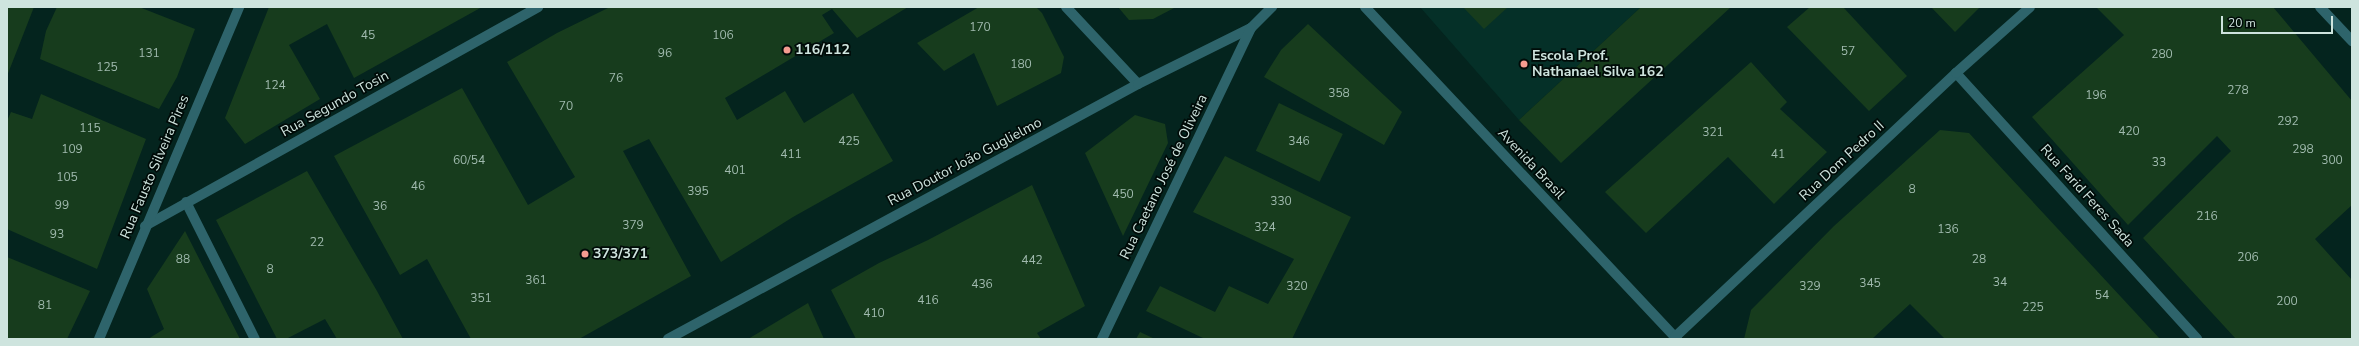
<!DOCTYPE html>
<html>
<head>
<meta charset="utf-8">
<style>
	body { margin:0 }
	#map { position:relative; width:2359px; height:346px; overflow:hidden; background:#04241e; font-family:"Nunito Sans",sans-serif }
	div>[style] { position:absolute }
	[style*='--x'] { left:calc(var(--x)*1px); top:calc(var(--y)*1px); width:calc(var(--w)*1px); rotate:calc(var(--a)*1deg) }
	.built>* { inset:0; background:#053028 }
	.building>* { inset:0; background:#173c1d; transform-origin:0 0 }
	.minor>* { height:10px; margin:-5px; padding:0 5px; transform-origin:5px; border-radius:5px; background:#2e646b }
	.dots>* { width:11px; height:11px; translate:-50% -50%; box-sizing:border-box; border:2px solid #000b08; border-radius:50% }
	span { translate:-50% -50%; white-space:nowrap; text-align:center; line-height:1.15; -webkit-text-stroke:3.5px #000b08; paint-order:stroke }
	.number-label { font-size:12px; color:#a0baae }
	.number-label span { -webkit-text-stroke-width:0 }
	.poi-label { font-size:14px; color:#cee4de; font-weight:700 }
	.left { translate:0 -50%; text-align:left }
	.street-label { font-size:14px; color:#cee4de }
	.frame { position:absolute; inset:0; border:8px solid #cee4de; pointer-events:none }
	.scale { position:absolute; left:2221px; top:16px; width:112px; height:18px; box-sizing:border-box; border:2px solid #cee4de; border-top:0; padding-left:5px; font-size:12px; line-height:14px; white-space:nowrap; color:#cee4de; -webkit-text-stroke:3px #000b08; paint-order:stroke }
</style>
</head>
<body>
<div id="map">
	<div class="built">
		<div style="clip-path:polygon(1420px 7px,1641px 7px,1519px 120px)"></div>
	</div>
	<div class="building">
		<div style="clip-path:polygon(7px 7px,34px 7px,7px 76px)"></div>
		<div style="clip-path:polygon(57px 7px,139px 7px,195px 29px,177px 77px,159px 109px,40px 59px,46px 31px)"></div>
		<div style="clip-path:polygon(269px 7px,482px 7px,354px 78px,327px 24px,289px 45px,320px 99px,245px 144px,225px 118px)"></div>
		<div style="clip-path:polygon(610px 7px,908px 7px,857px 38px,832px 9px,822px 15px,834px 33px,725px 98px,737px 120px,785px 91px,804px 123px,853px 93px,893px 161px,793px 217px,721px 262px,649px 139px,623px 151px,691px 276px,579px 339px,471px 339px,427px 259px,400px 275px,334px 156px,462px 88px,528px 205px,575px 177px,507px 62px,557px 33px)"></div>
		<div style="clip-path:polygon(979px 7px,1036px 7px,1042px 13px,1064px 57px,1061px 73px,997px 106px,974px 53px,944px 71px,917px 43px)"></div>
		<div style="clip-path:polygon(1118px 7px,1176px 7px,1153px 19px,1129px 20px)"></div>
		<div style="clip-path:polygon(1463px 7px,1508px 7px,1484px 29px)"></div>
		<div style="clip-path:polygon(1641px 7px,1731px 7px,1561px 163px,1519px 120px)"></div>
		<div style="clip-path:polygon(1810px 7px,1843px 7px,1907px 76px,1869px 111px,1787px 27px)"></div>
		<div style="clip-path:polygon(1931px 7px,1980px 7px,1955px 32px)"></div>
		<div style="clip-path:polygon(2096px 7px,2273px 7px,2352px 101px,2352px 205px,2315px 239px,2352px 280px,2352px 339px,2236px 339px,2143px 238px,2231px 151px,2217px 136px,2128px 225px,2032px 117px,2124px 35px)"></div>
		<div style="clip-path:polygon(1308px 24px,1402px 112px,1384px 145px,1264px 77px,1281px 50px)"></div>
		<div style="clip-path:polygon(1751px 62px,1787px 102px,1780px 109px,1827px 152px,1774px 204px,1728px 157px,1646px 233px,1605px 192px)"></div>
		<div style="clip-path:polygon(41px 94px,146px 139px,97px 269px,7px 229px,7px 121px,11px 112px,32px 119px)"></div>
		<div style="left:1279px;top:103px;width:71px;height:53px;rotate:26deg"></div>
		<div style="clip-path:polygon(1135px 115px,1165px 124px,1168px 143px,1123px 236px,1085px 153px)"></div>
		<div style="clip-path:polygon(1940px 130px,1969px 133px,2160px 339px,1945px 339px,1910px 304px,1872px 339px,1744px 339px,1751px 310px,1834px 226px)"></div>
		<div style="clip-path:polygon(1225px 156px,1351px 217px,1292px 339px,1205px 339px,1146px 311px,1160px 286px,1215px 312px,1229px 286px,1268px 304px,1294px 259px,1193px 212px)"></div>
		<div style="clip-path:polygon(307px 171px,377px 291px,403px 339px,337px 339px,325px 319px,286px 339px,277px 339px,216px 220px)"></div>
		<div style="clip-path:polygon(1032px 185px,1085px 306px,1037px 333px,1041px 339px,856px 339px,831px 290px,879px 263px,928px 240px)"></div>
		<div style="clip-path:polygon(185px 231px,240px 339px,148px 339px,164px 329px,147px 289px)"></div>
		<div style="clip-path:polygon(7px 257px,90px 291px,67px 339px,7px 339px)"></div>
		<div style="clip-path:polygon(808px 303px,824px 339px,748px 339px)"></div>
		<div style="clip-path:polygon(1140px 332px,1155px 339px,1136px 339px)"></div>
	</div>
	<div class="minor">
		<div style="--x:1066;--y:7;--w:105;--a:46.9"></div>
		<div style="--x:1365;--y:7;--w:456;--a:46.8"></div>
		<div style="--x:2320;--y:7;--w:47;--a:46.7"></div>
		<div style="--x:1956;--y:73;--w:359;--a:47.8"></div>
		<div style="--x:186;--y:202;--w:153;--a:63.3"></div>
		<div style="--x:145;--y:226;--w:450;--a:-29.1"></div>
		<div style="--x:1675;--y:337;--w:386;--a:-43.2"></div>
		<div style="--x:1956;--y:73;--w:99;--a:-41.7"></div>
		<div style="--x:99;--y:339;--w:360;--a:-67.1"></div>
		<div style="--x:668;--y:339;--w:535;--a:-28.48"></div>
		<div style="--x:1138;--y:84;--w:126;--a:-26.4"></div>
		<div style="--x:1251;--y:28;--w:30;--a:-45"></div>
		<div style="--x:1102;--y:339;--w:345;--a:-64.4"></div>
	</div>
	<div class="dots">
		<div style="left:787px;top:50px;background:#f59c90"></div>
		<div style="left:1524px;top:64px;background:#f59c90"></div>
		<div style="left:585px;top:254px;background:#f59c90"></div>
	</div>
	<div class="number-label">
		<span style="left:980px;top:28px">170</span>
		<span style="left:368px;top:36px">45</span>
		<span style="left:723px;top:36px">106</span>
		<span style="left:1848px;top:52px">57</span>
		<span style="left:149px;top:54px">131</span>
		<span style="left:665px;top:54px">96</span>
		<span style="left:2162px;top:55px">280</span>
		<span style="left:1021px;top:65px">180</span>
		<span style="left:107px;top:68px">125</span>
		<span style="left:616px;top:79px">76</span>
		<span style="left:275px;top:86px">124</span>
		<span style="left:2238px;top:91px">278</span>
		<span style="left:1339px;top:94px">358</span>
		<span style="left:2096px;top:96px">196</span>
		<span style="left:566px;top:107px">70</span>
		<span style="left:2288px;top:122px">292</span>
		<span style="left:90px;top:129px">115</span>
		<span style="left:2129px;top:132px">420</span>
		<span style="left:1713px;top:133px">321</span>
		<span style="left:849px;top:142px">425</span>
		<span style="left:1299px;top:142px">346</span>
		<span style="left:72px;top:150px">109</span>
		<span style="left:2303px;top:150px">298</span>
		<span style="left:791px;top:155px">411</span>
		<span style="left:1778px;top:155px">41</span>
		<span style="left:469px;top:161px">60/54</span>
		<span style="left:2332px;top:161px">300</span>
		<span style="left:2159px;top:163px">33</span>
		<span style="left:735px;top:171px">401</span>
		<span style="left:67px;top:178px">105</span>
		<span style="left:418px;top:187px">46</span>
		<span style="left:1912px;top:190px">8</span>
		<span style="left:698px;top:192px">395</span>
		<span style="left:1123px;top:195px">450</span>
		<span style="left:1281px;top:202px">330</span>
		<span style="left:62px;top:206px">99</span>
		<span style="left:380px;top:207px">36</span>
		<span style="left:2207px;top:217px">216</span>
		<span style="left:633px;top:226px">379</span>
		<span style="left:1265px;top:228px">324</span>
		<span style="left:1948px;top:230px">136</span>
		<span style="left:57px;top:235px">93</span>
		<span style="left:317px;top:243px">22</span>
		<span style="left:2248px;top:258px">206</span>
		<span style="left:183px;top:260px">88</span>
		<span style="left:1979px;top:260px">28</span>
		<span style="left:1032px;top:261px">442</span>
		<span style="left:270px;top:270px">8</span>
		<span style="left:536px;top:281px">361</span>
		<span style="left:2000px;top:283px">34</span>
		<span style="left:1870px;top:284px">345</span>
		<span style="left:982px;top:285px">436</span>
		<span style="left:1297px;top:287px">320</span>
		<span style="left:1810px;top:287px">329</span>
		<span style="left:2102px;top:296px">54</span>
		<span style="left:481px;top:299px">351</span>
		<span style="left:928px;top:301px">416</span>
		<span style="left:2287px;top:302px">200</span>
		<span style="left:45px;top:306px">81</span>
		<span style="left:2033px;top:308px">225</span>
		<span style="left:874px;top:314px">410</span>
	</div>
	<div class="poi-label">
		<span class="left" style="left:795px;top:50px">116/112</span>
		<span class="left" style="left:1532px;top:64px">Escola Prof.<br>Nathanael Silva 162</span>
		<span class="left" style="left:593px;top:254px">373/371</span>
	</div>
	<div class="street-label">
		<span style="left:335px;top:104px;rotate:-29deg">Rua Segundo Tosin</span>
		<span style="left:1842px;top:161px;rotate:-43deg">Rua Dom Pedro II</span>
		<span style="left:965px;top:162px;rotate:-28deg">Rua Doutor João Guglielmo</span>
		<span style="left:1531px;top:164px;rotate:47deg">Avenida Brasil</span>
		<span style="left:155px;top:167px;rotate:-67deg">Rua Fausto Silveira Pires</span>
		<span style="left:1164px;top:177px;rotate:-64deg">Rua Caetano José de Oliveira</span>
		<span style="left:2087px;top:196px;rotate:48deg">Rua Farid Feres Sada</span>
	</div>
	<div class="frame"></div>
	<div class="scale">20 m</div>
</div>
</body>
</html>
